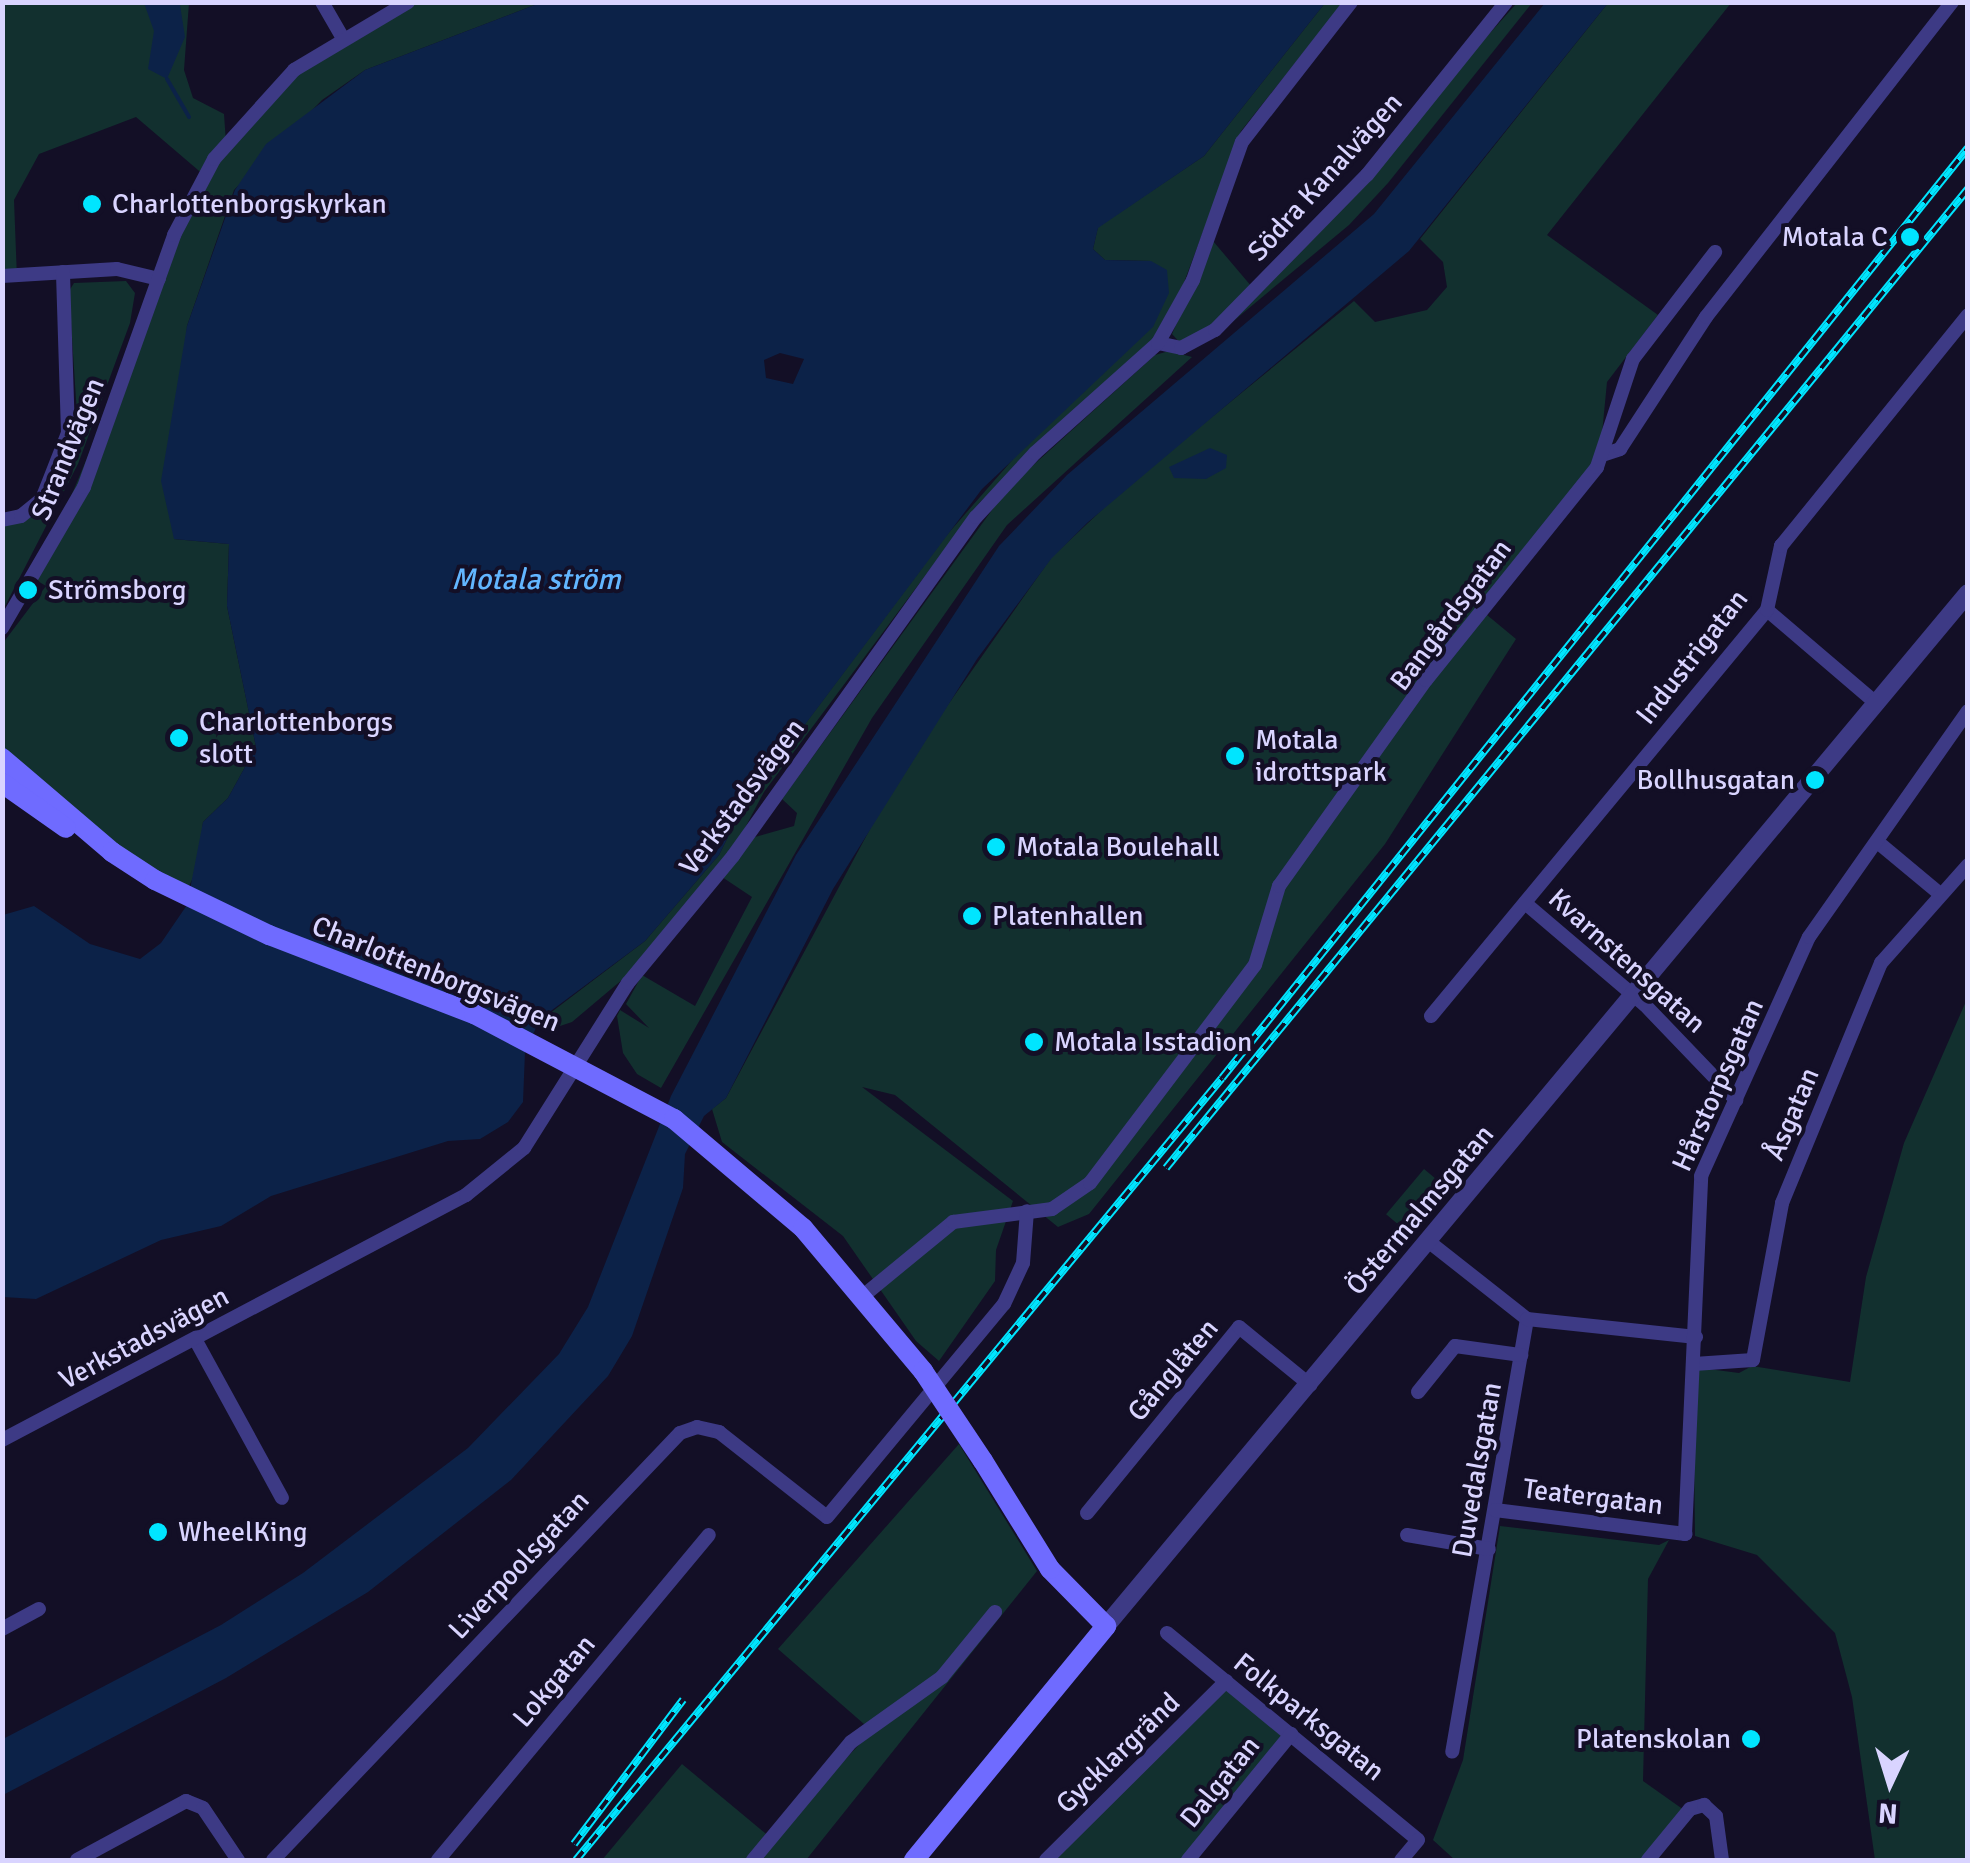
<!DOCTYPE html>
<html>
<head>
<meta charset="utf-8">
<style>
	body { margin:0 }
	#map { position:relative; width:1970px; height:1863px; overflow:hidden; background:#130f26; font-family:Signika,sans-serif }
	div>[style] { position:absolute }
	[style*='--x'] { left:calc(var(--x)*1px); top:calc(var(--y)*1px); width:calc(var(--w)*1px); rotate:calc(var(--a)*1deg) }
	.green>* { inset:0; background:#12302f; transform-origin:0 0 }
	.water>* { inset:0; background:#0c2248 }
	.stream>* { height:4px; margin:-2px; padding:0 2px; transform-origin:2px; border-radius:2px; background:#0c2248 }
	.minor>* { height:14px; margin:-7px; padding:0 7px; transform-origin:7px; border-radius:7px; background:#3d3a85 }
	.tertiary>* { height:18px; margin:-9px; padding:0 9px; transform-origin:9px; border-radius:9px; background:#3d3a85 }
	.secondary>* { height:20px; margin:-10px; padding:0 10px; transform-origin:10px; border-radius:10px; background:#6f6bff }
	.rail>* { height:8px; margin-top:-4px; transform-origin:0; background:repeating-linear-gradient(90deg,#130f26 0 11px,#00e5ff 0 22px); box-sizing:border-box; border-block:2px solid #00e5ff }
	.secondary-bridge>* { height:20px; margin:-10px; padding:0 10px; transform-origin:10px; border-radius:10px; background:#6f6bff }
	.dots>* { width:28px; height:28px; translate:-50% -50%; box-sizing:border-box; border:5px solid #130f26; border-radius:50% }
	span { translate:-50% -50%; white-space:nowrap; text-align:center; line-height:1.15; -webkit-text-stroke:8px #130f26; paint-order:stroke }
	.street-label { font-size:28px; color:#d9d4ff }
	.poi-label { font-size:28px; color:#d9d4ff }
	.left { translate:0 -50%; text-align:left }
	.right { translate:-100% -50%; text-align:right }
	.water-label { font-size:30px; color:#62b6ff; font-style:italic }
	.frame { position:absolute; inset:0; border:5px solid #d9d4ff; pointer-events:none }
	.north { position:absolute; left:1840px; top:1733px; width:100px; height:100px; -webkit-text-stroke:8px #130f26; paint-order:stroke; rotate:184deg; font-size:28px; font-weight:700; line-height:40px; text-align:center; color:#d9d4ff }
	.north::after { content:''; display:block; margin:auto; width:35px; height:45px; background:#d9d4ff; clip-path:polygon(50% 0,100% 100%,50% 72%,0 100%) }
</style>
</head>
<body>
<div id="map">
	<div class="green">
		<div style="clip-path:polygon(3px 3px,189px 3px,184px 70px,193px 98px,224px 114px,226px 143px,307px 61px,413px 3px,540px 3px,365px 70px,322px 100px,234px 190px,187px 326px,174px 539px,229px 544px,227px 606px,256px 747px,228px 798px,203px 822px,198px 868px,188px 888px,124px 850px,3px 749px,3px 643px,46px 586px,36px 580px,205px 176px,136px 117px,39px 154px,14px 200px,17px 278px,3px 279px)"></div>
		<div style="clip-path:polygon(1325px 3px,1343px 3px,1241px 131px,1183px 285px,1152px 340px,980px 502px,764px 792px,739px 839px,623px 979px,572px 1022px,554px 1028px,537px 1023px,645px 941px,719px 855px,743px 807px,945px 537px,1036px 433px,1151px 261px,1105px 260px,1093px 249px,1098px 227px,1204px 156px)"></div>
		<div style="clip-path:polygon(1517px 3px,1532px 3px,1388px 183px,1349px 225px,1225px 328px)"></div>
		<div style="clip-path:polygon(1608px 3px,1731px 3px,1547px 235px,1658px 315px,1607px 382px,1598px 475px,1481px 610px,1516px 639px,1385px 844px,1089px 1214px,1058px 1227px,895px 1095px,862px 1087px,1013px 1201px,996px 1250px,995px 1281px,939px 1361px,916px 1341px,843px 1236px,722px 1142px,712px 1109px,726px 1098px,900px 773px,1051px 558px,1125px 488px,1354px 301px,1375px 322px,1427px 310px,1447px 287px,1443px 262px,1420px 239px)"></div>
		<div style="clip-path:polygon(1213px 241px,1252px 287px,1211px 332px,1182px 345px,1172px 334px)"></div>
		<div style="clip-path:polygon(126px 281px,135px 293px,130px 323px,78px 464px,3px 610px,3px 526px,32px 517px,46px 503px,77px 415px,69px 291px,74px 283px)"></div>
		<div style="clip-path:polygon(1169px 351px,1192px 357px,1007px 525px,872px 718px,661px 1088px,637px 1074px,623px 1053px,617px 1016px,620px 1010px,649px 1028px,626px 1004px,642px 975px,695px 1006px,752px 897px,722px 877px,755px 837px,794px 826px,797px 813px,782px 799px,1008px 488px,1155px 355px)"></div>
		<div style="clip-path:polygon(1967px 999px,1967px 1860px,1875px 1860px,1852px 1697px,1835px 1633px,1757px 1555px,1695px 1536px,1693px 1367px,1739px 1373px,1752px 1366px,1850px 1382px,1866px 1277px,1904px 1143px)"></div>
		<div style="left:1424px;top:1169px;width:25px;height:59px;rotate:40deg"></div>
		<div style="clip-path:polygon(959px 1444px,1037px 1571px,806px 1860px,602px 1860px,682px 1764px,771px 1838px,872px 1731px,778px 1649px)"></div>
		<div style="clip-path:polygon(1500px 1526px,1659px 1545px,1669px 1540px,1648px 1579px,1643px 1781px,1684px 1810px,1645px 1860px,1455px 1860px,1433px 1840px,1463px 1760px)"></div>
		<div style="clip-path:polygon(1220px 1684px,1295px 1738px,1193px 1860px,1050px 1860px)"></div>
	</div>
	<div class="water">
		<div style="clip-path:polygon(144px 3px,180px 5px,185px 37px,167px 79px,148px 69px,154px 31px)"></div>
		<div style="clip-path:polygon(evenodd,540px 3px,1325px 3px,1204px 156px,1098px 228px,1093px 249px,1105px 260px,1151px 261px,1167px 270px,1169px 293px,1153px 327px,982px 489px,743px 807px,719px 855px,645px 941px,540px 1019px,525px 1052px,523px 1102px,508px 1122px,480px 1139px,448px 1141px,271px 1196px,221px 1226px,161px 1240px,36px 1299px,3px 1297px,3px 915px,34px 906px,90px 944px,140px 959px,161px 943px,187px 905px,203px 822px,228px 798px,256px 747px,227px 606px,229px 544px,174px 539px,161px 481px,187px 326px,235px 190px,266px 144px,365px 70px,540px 3px,780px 353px,804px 359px,793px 384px,766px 378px,764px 360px,780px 353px)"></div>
		<div style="clip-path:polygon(1545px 3px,1608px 3px,1409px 251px,1087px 523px,1051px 559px,977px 659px,833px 889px,726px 1098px,704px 1116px,685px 1154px,683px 1188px,632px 1336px,608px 1376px,511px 1480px,368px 1592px,226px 1678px,3px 1795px,3px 1739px,221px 1625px,303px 1573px,468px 1448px,559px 1354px,588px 1307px,671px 1096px,796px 855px,999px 546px,1067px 475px,1374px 214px)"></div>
		<div style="clip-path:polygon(1210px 448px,1227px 455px,1226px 468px,1206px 479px,1174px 478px,1169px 467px)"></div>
	</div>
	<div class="stream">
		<div style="--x:167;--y:79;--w:44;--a:59.9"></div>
	</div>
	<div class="minor">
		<div style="--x:322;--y:2;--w:39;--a:60"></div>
		<div style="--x:2;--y:276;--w:115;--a:-3.5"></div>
		<div style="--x:117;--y:269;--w:43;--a:13.4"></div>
		<div style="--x:1158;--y:343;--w:24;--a:12"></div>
		<div style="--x:1181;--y:348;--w:38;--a:-28"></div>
		<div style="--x:1215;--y:330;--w:217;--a:-45.6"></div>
		<div style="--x:1367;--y:175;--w:222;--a:-51.2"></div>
		<div style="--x:1605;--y:454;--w:16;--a:-18"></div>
		<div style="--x:1620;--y:449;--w:158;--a:-56.9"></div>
		<div style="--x:1706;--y:317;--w:400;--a:-52"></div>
		<div style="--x:2;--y:520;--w:19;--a:-12"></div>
		<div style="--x:21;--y:516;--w:27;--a:-39"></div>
		<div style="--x:42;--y:499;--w:71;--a:-68.5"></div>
		<div style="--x:68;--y:433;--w:161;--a:-91.8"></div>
		<div style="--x:1767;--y:610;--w:145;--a:40.5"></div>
		<div style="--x:2;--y:628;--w:163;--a:-59.8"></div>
		<div style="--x:84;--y:487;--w:268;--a:-70.3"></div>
		<div style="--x:174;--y:235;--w:86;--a:-62.2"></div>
		<div style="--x:214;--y:159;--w:120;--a:-48"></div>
		<div style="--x:294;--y:70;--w:133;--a:-30.8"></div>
		<div style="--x:1880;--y:844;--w:78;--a:39.8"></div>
		<div style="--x:1525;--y:903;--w:157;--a:40.4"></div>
		<div style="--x:1645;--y:1005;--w:132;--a:46.2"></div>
		<div style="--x:1431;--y:1016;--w:527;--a:-50.39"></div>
		<div style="--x:1767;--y:610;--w:66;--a:-77.7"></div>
		<div style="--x:1781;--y:546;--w:297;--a:-51"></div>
		<div style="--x:1428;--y:1241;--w:126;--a:38.2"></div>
		<div style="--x:1527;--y:1319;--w:439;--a:99.8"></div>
		<div style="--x:863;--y:1296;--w:117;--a:-39.4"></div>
		<div style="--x:953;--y:1222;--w:100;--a:-7.5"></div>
		<div style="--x:1052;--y:1209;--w:46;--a:-34.4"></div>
		<div style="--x:1090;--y:1183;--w:273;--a:-52.9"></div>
		<div style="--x:1255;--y:965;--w:83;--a:-73.1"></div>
		<div style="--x:1279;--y:886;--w:253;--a:-54.5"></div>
		<div style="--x:1426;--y:680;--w:273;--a:-51.2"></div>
		<div style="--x:1597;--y:467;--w:114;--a:-71.6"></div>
		<div style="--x:1633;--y:359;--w:135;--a:-52.5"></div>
		<div style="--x:1527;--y:1319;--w:170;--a:6.1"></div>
		<div style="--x:195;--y:1339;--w:181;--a:61.3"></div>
		<div style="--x:1694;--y:1364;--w:59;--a:-3.9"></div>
		<div style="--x:1753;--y:1360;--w:160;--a:-79.5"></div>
		<div style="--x:1782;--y:1203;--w:260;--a:-67.6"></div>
		<div style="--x:1881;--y:963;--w:131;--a:-48.4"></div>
		<div style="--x:1418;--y:1392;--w:59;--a:-51.2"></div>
		<div style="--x:1455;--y:1346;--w:67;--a:7.8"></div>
		<div style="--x:2;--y:1440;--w:525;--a:-27.83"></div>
		<div style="--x:466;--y:1195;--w:75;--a:-39"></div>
		<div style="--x:524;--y:1148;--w:195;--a:-57.8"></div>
		<div style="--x:628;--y:983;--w:165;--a:-50.4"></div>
		<div style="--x:733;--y:856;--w:417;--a:-54.4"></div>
		<div style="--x:976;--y:517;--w:87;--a:-47.3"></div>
		<div style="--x:1035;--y:453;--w:165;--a:-41.8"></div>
		<div style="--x:1158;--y:343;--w:72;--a:-60.9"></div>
		<div style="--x:1193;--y:280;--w:146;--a:-70.5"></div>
		<div style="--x:1242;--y:142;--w:177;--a:-52.1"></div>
		<div style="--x:1495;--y:1510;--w:192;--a:7.2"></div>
		<div style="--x:1685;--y:1534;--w:358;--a:-87.4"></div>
		<div style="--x:1701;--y:1176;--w:262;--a:-65.7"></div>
		<div style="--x:1809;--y:937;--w:276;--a:-54.9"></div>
		<div style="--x:1087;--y:1513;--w:240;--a:-50.7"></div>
		<div style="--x:1239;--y:1327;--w:92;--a:39.2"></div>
		<div style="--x:1407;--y:1535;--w:83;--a:9.7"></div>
		<div style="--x:2;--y:1629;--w:42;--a:-28.4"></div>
		<div style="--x:1167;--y:1633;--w:325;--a:39.5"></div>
		<div style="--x:1418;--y:1840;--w:26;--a:130"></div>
		<div style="--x:77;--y:1860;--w:124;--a:-28.4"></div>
		<div style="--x:186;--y:1801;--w:18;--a:22"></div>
		<div style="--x:203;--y:1808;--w:63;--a:56.1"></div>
		<div style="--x:273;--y:1860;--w:590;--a:-46.37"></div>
		<div style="--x:680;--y:1433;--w:18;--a:-19"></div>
		<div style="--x:697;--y:1427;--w:23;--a:13"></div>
		<div style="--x:719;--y:1432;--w:137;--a:38.2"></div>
		<div style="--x:827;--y:1517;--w:277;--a:-50.3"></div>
		<div style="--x:1004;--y:1304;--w:45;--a:-65.1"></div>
		<div style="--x:1023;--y:1263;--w:52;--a:-85.6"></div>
		<div style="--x:438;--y:1860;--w:423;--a:-50.2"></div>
		<div style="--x:753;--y:1860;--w:153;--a:-50.3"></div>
		<div style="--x:851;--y:1742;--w:112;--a:-35.5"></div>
		<div style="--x:942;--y:1677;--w:84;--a:-50.8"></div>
		<div style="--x:1046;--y:1860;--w:254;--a:-44.8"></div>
		<div style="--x:1188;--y:1860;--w:163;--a:-50.7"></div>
		<div style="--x:1648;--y:1860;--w:66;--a:-50.5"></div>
		<div style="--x:1690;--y:1809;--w:15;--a:-16"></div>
		<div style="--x:1704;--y:1805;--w:16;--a:43"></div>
		<div style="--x:1716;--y:1816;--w:44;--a:82.2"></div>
	</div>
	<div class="tertiary">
		<div style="--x:1106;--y:1626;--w:1345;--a:-50.16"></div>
	</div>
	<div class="secondary">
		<div style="--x:2;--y:758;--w:145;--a:40.5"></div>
		<div style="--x:112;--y:852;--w:51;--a:33.1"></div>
		<div style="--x:155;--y:880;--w:127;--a:25.8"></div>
		<div style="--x:269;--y:935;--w:220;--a:21.1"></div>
		<div style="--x:474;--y:1014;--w:226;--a:27.7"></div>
		<div style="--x:674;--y:1119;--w:169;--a:40.2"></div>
		<div style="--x:803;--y:1228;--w:187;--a:50"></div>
		<div style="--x:2;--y:783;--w:78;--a:35.1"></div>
		<div style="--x:914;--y:1860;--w:303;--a:-50.6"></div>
		<div style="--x:1106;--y:1626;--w:80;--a:-134.5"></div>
		<div style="--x:1050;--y:1569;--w:127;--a:-121.8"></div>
	</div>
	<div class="rail">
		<div style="--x:1166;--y:1168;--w:1266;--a:-50.68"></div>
		<div style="--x:574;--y:1844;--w:181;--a:-52.9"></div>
		<div style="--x:576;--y:1860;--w:1014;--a:-50.44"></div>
		<div style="--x:1222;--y:1078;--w:1192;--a:-51.27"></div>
	</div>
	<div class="secondary-bridge">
		<div style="--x:923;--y:1371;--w:108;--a:56.3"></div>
	</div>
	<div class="dots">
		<div style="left:92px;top:204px;background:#00e5ff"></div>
		<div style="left:1910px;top:237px;background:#00e5ff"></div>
		<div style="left:28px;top:590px;background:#00e5ff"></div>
		<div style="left:179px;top:738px;background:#00e5ff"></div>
		<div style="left:1235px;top:756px;background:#00e5ff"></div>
		<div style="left:1815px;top:780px;background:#00e5ff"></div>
		<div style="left:996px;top:847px;background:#00e5ff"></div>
		<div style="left:972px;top:916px;background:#00e5ff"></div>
		<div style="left:1034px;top:1042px;background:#00e5ff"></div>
		<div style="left:158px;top:1532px;background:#00e5ff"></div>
		<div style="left:1751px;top:1739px;background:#00e5ff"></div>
	</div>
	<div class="street-label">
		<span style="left:1325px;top:177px;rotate:-48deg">Södra Kanalvägen</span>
		<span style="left:68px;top:449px;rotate:-68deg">Strandvägen</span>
		<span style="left:1451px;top:615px;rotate:-53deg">Bangårdsgatan</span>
		<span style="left:1692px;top:657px;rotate:-52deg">Industrigatan</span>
		<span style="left:742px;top:797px;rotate:-53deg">Verkstadsvägen</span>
		<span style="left:1627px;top:961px;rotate:42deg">Kvarnstensgatan</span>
		<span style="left:436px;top:974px;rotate:22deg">Charlottenborgsvägen</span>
		<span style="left:1718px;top:1085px;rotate:-66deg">Hårstorpsgatan</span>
		<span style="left:1792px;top:1114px;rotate:-67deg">Åsgatan</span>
		<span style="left:1420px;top:1210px;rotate:-50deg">Östermalmsgatan</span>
		<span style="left:144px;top:1338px;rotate:-28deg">Verkstadsvägen</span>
		<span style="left:1173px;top:1370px;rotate:-50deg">Gånglåten</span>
		<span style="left:1477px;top:1470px;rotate:-80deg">Duvedalsgatan</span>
		<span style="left:1593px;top:1497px;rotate:7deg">Teatergatan</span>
		<span style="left:519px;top:1565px;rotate:-47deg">Liverpoolsgatan</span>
		<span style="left:554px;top:1681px;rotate:-50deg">Lokgatan</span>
		<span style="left:1309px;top:1717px;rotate:39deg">Folkparksgatan</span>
		<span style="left:1118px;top:1753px;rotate:-44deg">Gycklargränd</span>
		<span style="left:1220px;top:1782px;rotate:-51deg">Dalgatan</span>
	</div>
	<div class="poi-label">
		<span class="left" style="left:112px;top:204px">Charlottenborgskyrkan</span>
		<span class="right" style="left:1888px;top:237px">Motala C</span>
		<span class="left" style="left:48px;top:590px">Strömsborg</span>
		<span class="left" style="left:199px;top:738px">Charlottenborgs<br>slott</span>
		<span class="left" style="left:1255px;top:756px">Motala<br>idrottspark</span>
		<span class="right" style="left:1795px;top:780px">Bollhusgatan</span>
		<span class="left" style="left:1016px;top:847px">Motala Boulehall</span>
		<span class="left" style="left:992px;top:916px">Platenhallen</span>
		<span class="left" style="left:1054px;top:1042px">Motala Isstadion</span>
		<span class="left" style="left:178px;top:1532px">WheelKing</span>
		<span class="right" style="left:1731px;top:1739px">Platenskolan</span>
	</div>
	<div class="water-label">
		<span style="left:536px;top:580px">Motala ström</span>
	</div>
	<div class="frame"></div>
	<div class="north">N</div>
</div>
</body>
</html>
